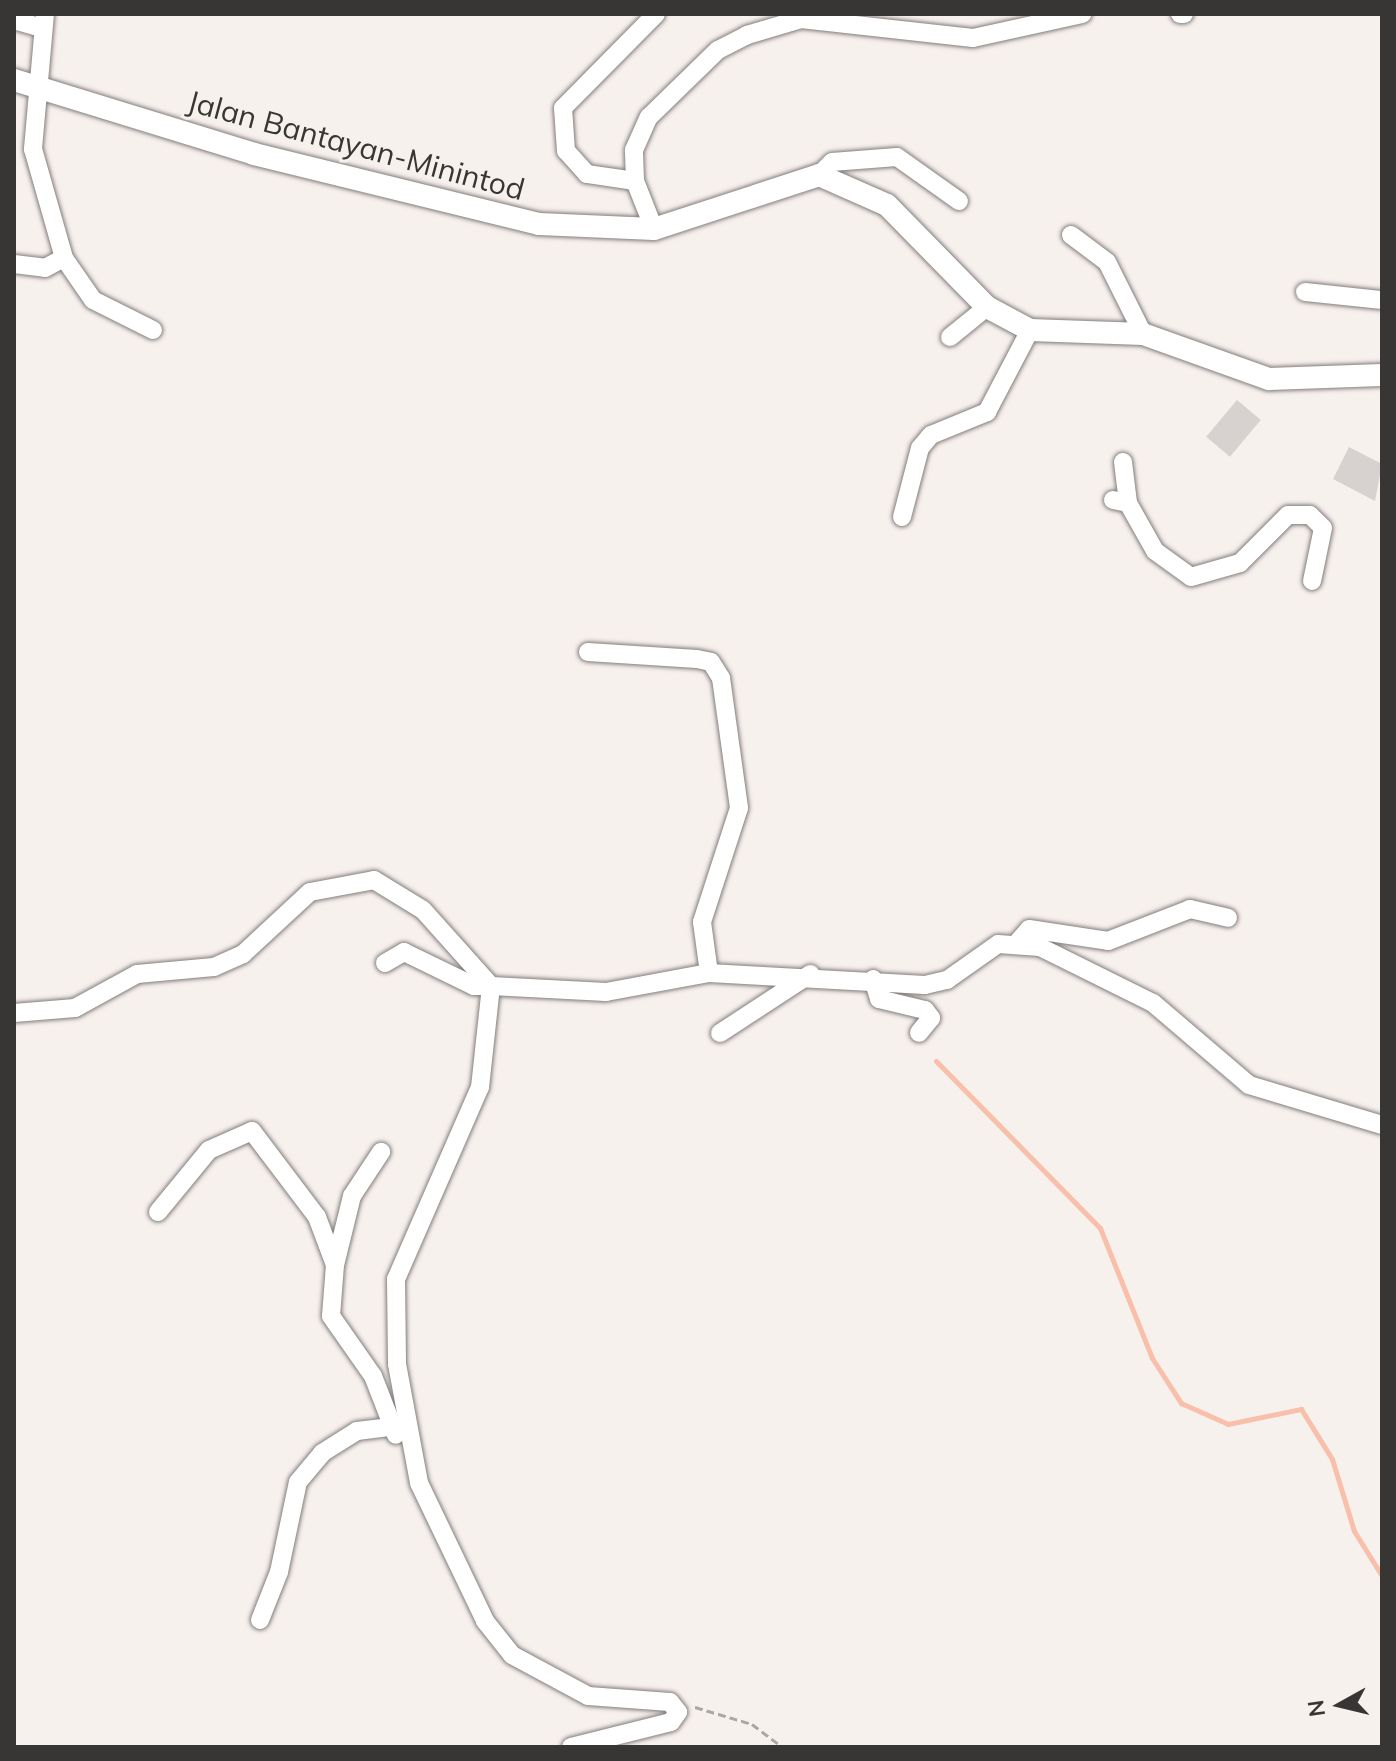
<!DOCTYPE html>
<html>
<head>
<meta charset="utf-8">
<style>
	body { margin:0 }
	#map { position:relative; width:1396px; height:1761px; overflow:hidden; background:#f7f1ee; font-family:Mulish,sans-serif }
	div>[style] { position:absolute }
	[style*='--x'] { left:calc(var(--x)*1px); top:calc(var(--y)*1px); width:calc(var(--w)*1px); rotate:calc(var(--a)*1deg) }
	.stream>* { height:5px; margin:-2.5px; padding:0 2.5px; transform-origin:2.5px; border-radius:2.5px; background:#f8bfaa }
	.building>* { inset:0; background:#d7d1cf; transform-origin:0 0 }
	.path>* { height:3px; margin-top:-1.5px; transform-origin:0; background:repeating-linear-gradient(90deg,#aba7a4 0 8px,transparent 0 12px) }
	.roads { filter:drop-shadow(0 0 2px #837d7b) drop-shadow(0 0 2px #837d7b) }
	.minor>* { height:18px; margin:-9px; padding:0 9px; transform-origin:9px; border-radius:9px; background:#fff }
	.major>* { height:22px; margin:-11px; padding:0 11px; transform-origin:11px; border-radius:11px; background:#fff }
	span { translate:-50% -50%; white-space:nowrap; text-align:center; line-height:1.15; -webkit-text-stroke:6px #f7f1ee; paint-order:stroke }
	.street-label { font-size:30px; color:#383635 }
	.frame { position:absolute; inset:0; border:16px solid #383635; pointer-events:none }
	.north { position:absolute; left:1300px; top:1665px; width:80px; height:80px; -webkit-text-stroke:6px #f7f1ee; paint-order:stroke; rotate:262deg; font-size:22px; font-weight:700; line-height:32px; text-align:center; color:#383635 }
	.north::after { content:''; display:block; margin:auto; width:28px; height:36px; background:#383635; clip-path:polygon(50% 0,100% 100%,50% 72%,0 100%) }
</style>
</head>
<body>
<div id="map">
	<div class="stream">
		<div style="--x:936;--y:1061;--w:234;--a:45.5"></div>
		<div style="--x:1100;--y:1228;--w:140;--a:68.2"></div>
		<div style="--x:1152;--y:1358;--w:54;--a:57.2"></div>
		<div style="--x:1181;--y:1403;--w:51;--a:24.1"></div>
		<div style="--x:1228;--y:1424;--w:75;--a:-11.6"></div>
		<div style="--x:1301;--y:1409;--w:59;--a:58.2"></div>
		<div style="--x:1332;--y:1459;--w:75;--a:73"></div>
		<div style="--x:1354;--y:1531;--w:53;--a:58.1"></div>
	</div>
	<div class="building">
		<div style="left:1237px;top:400px;width:31px;height:48px;rotate:40deg"></div>
		<div style="clip-path:polygon(1349px 447px,1382px 464px,1375px 501px,1333px 479px)"></div>
	</div>
	<div class="path">
		<div style="--x:695;--y:1707;--w:59;--a:16.6"></div>
		<div style="--x:752;--y:1724;--w:38;--a:37"></div>
	</div>
	<div class="roads">
		<div class="minor">
			<div style="--x:45;--y:14;--w:136;--a:95.1"></div>
			<div style="--x:33;--y:149;--w:113;--a:74.1"></div>
			<div style="--x:64;--y:258;--w:51;--a:55.4"></div>
			<div style="--x:93;--y:300;--w:67;--a:26.6"></div>
			<div style="--x:1180;--y:14;--w:4;--a:0"></div>
			<div style="--x:14;--y:20;--w:29;--a:16"></div>
			<div style="--x:819;--y:175;--w:18;--a:-45"></div>
			<div style="--x:832;--y:162;--w:65;--a:-4.4"></div>
			<div style="--x:897;--y:157;--w:76;--a:35.4"></div>
			<div style="--x:635;--y:181;--w:49;--a:-171.7"></div>
			<div style="--x:587;--y:174;--w:31;--a:-132"></div>
			<div style="--x:566;--y:151;--w:43;--a:-94"></div>
			<div style="--x:563;--y:108;--w:132;--a:-45.3"></div>
			<div style="--x:654;--y:229;--w:52;--a:-111.6"></div>
			<div style="--x:635;--y:181;--w:31;--a:-92"></div>
			<div style="--x:634;--y:150;--w:36;--a:-66"></div>
			<div style="--x:649;--y:117;--w:96;--a:-44.2"></div>
			<div style="--x:718;--y:50;--w:33;--a:-27"></div>
			<div style="--x:747;--y:35;--w:56;--a:-16.5"></div>
			<div style="--x:801;--y:19;--w:173;--a:6.3"></div>
			<div style="--x:973;--y:38;--w:112;--a:-12.4"></div>
			<div style="--x:1071;--y:235;--w:45;--a:36.9"></div>
			<div style="--x:1107;--y:262;--w:80;--a:63.4"></div>
			<div style="--x:14;--y:264;--w:31;--a:7"></div>
			<div style="--x:45;--y:268;--w:21;--a:-28"></div>
			<div style="--x:1305;--y:292;--w:76;--a:6"></div>
			<div style="--x:950;--y:337;--w:48;--a:-39"></div>
			<div style="--x:1123;--y:462;--w:41;--a:83"></div>
			<div style="--x:1113;--y:500;--w:15;--a:11"></div>
			<div style="--x:1128;--y:503;--w:55;--a:60.6"></div>
			<div style="--x:1155;--y:551;--w:44;--a:35.8"></div>
			<div style="--x:1191;--y:577;--w:51;--a:-15.9"></div>
			<div style="--x:1240;--y:563;--w:68;--a:-45"></div>
			<div style="--x:1288;--y:515;--w:22;--a:0"></div>
			<div style="--x:1310;--y:515;--w:18;--a:45"></div>
			<div style="--x:1323;--y:528;--w:54;--a:101.7"></div>
			<div style="--x:902;--y:517;--w:71;--a:-75.4"></div>
			<div style="--x:920;--y:448;--w:17;--a:-50"></div>
			<div style="--x:931;--y:435;--w:61;--a:-22.3"></div>
			<div style="--x:987;--y:412;--w:93;--a:-62.3"></div>
			<div style="--x:588;--y:652;--w:109;--a:3.7"></div>
			<div style="--x:697;--y:659;--w:14;--a:12"></div>
			<div style="--x:711;--y:662;--w:19;--a:58"></div>
			<div style="--x:721;--y:678;--w:131;--a:82.1"></div>
			<div style="--x:739;--y:808;--w:120;--a:108"></div>
			<div style="--x:702;--y:922;--w:51;--a:82.2"></div>
			<div style="--x:1017;--y:943;--w:18;--a:-49"></div>
			<div style="--x:1029;--y:929;--w:80;--a:8.6"></div>
			<div style="--x:1108;--y:941;--w:88;--a:-21.3"></div>
			<div style="--x:1190;--y:909;--w:39;--a:13"></div>
			<div style="--x:385;--y:963;--w:22;--a:-30"></div>
			<div style="--x:404;--y:952;--w:78;--a:25.9"></div>
			<div style="--x:474;--y:986;--w:17;--a:0"></div>
			<div style="--x:491;--y:986;--w:102;--a:96.2"></div>
			<div style="--x:480;--y:1087;--w:210;--a:113.6"></div>
			<div style="--x:396;--y:1279;--w:85;--a:89.3"></div>
			<div style="--x:397;--y:1364;--w:121;--a:79.5"></div>
			<div style="--x:419;--y:1483;--w:153;--a:64.4"></div>
			<div style="--x:485;--y:1621;--w:43;--a:51.5"></div>
			<div style="--x:512;--y:1655;--w:86;--a:28.3"></div>
			<div style="--x:588;--y:1696;--w:82;--a:4.2"></div>
			<div style="--x:670;--y:1702;--w:13;--a:51"></div>
			<div style="--x:678;--y:1712;--w:12;--a:125"></div>
			<div style="--x:671;--y:1722;--w:103;--a:166"></div>
			<div style="--x:873;--y:979;--w:21;--a:73"></div>
			<div style="--x:879;--y:999;--w:47;--a:13.4"></div>
			<div style="--x:925;--y:1010;--w:10;--a:53"></div>
			<div style="--x:931;--y:1018;--w:19;--a:129"></div>
			<div style="--x:14;--y:1013;--w:61;--a:-4.7"></div>
			<div style="--x:75;--y:1008;--w:71;--a:-28.7"></div>
			<div style="--x:137;--y:974;--w:77;--a:-5.2"></div>
			<div style="--x:214;--y:967;--w:32;--a:-24"></div>
			<div style="--x:243;--y:954;--w:91;--a:-42.8"></div>
			<div style="--x:310;--y:892;--w:65;--a:-10.6"></div>
			<div style="--x:374;--y:880;--w:57;--a:31.5"></div>
			<div style="--x:423;--y:910;--w:102;--a:48.2"></div>
			<div style="--x:491;--y:986;--w:115;--a:3"></div>
			<div style="--x:606;--y:992;--w:105;--a:-10.5"></div>
			<div style="--x:709;--y:973;--w:216;--a:3.2"></div>
			<div style="--x:925;--y:985;--w:23;--a:-13"></div>
			<div style="--x:947;--y:980;--w:62;--a:-35.2"></div>
			<div style="--x:998;--y:944;--w:42;--a:4.1"></div>
			<div style="--x:1040;--y:947;--w:126;--a:26.4"></div>
			<div style="--x:1153;--y:1003;--w:126;--a:40.5"></div>
			<div style="--x:1249;--y:1085;--w:139;--a:16.7"></div>
			<div style="--x:720;--y:1033;--w:108;--a:-33.2"></div>
			<div style="--x:158;--y:1212;--w:80;--a:-50.6"></div>
			<div style="--x:209;--y:1150;--w:47;--a:-23.8"></div>
			<div style="--x:252;--y:1131;--w:108;--a:52.9"></div>
			<div style="--x:317;--y:1217;--w:51;--a:69.4"></div>
			<div style="--x:335;--y:1265;--w:71;--a:-76.2"></div>
			<div style="--x:352;--y:1196;--w:53;--a:-56.6"></div>
			<div style="--x:335;--y:1265;--w:51;--a:94.5"></div>
			<div style="--x:331;--y:1316;--w:73;--a:55"></div>
			<div style="--x:373;--y:1376;--w:63;--a:68.7"></div>
			<div style="--x:260;--y:1620;--w:52;--a:-68.4"></div>
			<div style="--x:279;--y:1572;--w:92;--a:-78.1"></div>
			<div style="--x:298;--y:1482;--w:38;--a:-50"></div>
			<div style="--x:322;--y:1453;--w:41;--a:-32.2"></div>
			<div style="--x:357;--y:1431;--w:32;--a:-7"></div>
		</div>
		<div class="major">
			<div style="--x:14;--y:80;--w:251;--a:17.1"></div>
			<div style="--x:254;--y:154;--w:293;--a:13.8"></div>
			<div style="--x:539;--y:224;--w:115;--a:2.5"></div>
			<div style="--x:654;--y:229;--w:174;--a:-18.1"></div>
			<div style="--x:819;--y:175;--w:74;--a:23.8"></div>
			<div style="--x:887;--y:205;--w:143;--a:45.6"></div>
			<div style="--x:987;--y:307;--w:49;--a:28.1"></div>
			<div style="--x:1030;--y:330;--w:113;--a:2"></div>
			<div style="--x:1143;--y:334;--w:134;--a:19.7"></div>
			<div style="--x:1269;--y:379;--w:113;--a:-2"></div>
		</div>
	</div>
	<div class="street-label">
		<span style="left:356px;top:145px;rotate:15deg">Jalan Bantayan-Minintod</span>
	</div>
	<div class="frame"></div>
	<div class="north">N</div>
</div>
</body>
</html>
